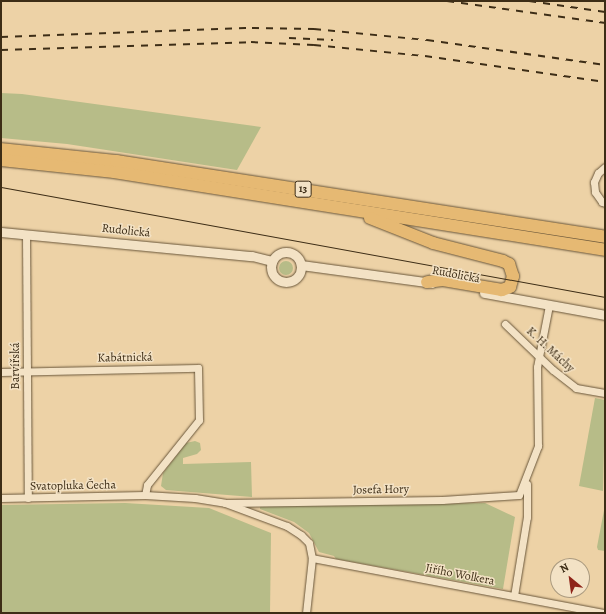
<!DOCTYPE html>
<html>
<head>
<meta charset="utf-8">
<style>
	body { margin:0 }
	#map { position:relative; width:606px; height:614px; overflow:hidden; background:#edd2a6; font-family:Alegreya,serif }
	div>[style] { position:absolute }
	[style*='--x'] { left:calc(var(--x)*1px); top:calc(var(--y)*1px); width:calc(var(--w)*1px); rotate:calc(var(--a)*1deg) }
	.green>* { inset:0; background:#b7bc88 }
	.round { border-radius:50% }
	.roads { filter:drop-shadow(0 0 1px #69563a) drop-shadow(0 0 1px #69563a) }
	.minor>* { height:7px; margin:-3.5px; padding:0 3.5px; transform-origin:3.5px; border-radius:3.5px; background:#f3e2c5 }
	.tertiary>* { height:9px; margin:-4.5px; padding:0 4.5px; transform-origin:4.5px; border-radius:4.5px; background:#f3e2c5 }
	.tertiary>.ring { margin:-4.5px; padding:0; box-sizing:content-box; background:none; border:9px solid #f3e2c5; border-radius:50% }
	.trunk>* { height:12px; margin:-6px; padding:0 6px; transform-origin:6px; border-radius:6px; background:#e6b973 }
	.tram>* { height:1px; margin:-0.5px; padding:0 0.5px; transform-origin:0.5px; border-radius:0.5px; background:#3d2d16 }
	.rail>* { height:2px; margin-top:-1px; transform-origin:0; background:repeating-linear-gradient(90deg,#3d2d16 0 7px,transparent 0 14px) }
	span { translate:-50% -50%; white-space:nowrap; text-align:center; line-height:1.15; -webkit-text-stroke:3px #f3e2c5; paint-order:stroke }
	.shield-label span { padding:1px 3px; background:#f3e2c5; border:1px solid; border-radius:3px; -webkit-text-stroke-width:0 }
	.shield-label { font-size:11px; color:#3d2d16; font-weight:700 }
	.street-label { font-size:12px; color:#3d2d16 }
	.frame { position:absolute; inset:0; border:2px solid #3d2d16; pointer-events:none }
	.north { position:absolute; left:550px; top:558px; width:40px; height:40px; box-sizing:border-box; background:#f3e2c5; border:1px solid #aa9a7f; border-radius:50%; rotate:331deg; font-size:11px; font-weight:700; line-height:16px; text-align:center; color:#3d2d16 }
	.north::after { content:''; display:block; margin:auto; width:14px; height:18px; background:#8f2418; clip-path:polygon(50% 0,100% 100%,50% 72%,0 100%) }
</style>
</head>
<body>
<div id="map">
	<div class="green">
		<div style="clip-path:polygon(1px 93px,22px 94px,261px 127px,237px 170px,67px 144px,1px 138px)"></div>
		<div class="round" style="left:279px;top:261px;width:14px;height:14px"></div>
		<div style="clip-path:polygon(595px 398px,605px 400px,603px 491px,579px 486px)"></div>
		<div style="clip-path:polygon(195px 441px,200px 443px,201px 450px,197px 454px,183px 458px,183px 464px,251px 462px,252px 497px,166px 490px,161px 486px,163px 473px,186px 443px)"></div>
		<div style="clip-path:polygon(125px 503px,209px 508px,271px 533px,270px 613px,1px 613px,1px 505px)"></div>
		<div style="clip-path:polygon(485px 503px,515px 517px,503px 589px,336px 559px,334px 556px,319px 552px,309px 533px,294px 522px,260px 509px,260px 506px)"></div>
		<div style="clip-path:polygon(605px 505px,605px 551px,598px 550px,597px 547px)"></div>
	</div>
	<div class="roads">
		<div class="minor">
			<div style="--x:605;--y:167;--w:9;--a:139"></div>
			<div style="--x:598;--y:173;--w:10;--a:114"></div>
			<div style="--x:594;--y:182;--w:10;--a:84"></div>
			<div style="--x:595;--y:192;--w:12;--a:55"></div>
			<div style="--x:602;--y:202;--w:3;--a:18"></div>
			<div style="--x:26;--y:234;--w:264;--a:89.6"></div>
			<div style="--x:505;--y:324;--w:66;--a:43.8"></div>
			<div style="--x:553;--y:370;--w:29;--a:38"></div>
			<div style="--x:576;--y:388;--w:29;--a:10"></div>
			<div style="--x:1;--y:372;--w:197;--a:-1.2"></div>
			<div style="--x:198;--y:368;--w:52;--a:88.9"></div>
			<div style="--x:199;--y:420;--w:83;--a:128.7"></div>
			<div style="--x:147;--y:485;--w:10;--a:101"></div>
			<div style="--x:145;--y:495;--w:144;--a:178.8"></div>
			<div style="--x:145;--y:495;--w:50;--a:3.4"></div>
			<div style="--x:195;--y:498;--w:30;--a:9"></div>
			<div style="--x:225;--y:503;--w:66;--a:20.4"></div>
			<div style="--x:287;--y:526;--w:17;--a:33"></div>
			<div style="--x:301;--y:535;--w:11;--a:45"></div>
			<div style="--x:309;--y:543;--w:15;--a:79"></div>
			<div style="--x:312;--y:558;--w:55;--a:96.2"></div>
			<div style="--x:225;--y:503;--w:217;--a:-0.8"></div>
			<div style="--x:442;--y:500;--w:77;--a:-3.7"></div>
			<div style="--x:519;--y:495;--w:53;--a:-68.8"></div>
			<div style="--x:538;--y:446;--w:79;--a:-90.7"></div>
			<div style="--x:537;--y:367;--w:63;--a:-79"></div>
			<div style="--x:312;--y:558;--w:297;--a:10.7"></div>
			<div style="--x:514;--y:596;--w:80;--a:-80.7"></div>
			<div style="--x:527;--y:517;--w:33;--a:-90"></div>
		</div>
		<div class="tertiary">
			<div style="--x:1;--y:232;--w:252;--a:5.5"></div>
			<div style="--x:252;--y:256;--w:21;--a:14"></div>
			<div class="ring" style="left:271px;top:252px;width:21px;height:21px"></div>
			<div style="--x:301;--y:265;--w:132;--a:7.8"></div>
			<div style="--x:484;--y:293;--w:123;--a:10.3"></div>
		</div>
		<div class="trunk">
			<div style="--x:1;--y:149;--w:116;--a:6"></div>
			<div style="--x:116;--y:161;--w:495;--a:8.8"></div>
			<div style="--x:1;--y:160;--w:114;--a:6.1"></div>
			<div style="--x:114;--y:172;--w:497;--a:9"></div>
			<div style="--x:370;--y:218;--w:68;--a:21.6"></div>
			<div style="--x:433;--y:243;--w:72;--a:14.4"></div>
			<div style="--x:503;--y:261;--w:7;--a:27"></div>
			<div style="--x:509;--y:264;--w:13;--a:72"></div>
			<div style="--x:513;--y:276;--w:11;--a:105"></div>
			<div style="--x:510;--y:287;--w:9;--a:159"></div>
			<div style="--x:502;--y:290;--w:61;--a:-170.5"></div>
			<div style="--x:442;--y:280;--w:15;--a:172"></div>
		</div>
	</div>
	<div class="tram">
		<div style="--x:1;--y:187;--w:614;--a:10.32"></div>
	</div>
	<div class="rail">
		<div style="--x:447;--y:1;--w:160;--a:7.9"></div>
		<div style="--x:529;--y:1;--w:77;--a:8.2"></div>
		<div style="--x:1;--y:37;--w:251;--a:-2.1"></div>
		<div style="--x:252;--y:28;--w:62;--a:0.9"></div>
		<div style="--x:314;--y:29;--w:114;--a:5.6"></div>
		<div style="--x:427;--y:40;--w:180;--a:8"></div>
		<div style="--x:289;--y:38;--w:44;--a:2.6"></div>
		<div style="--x:1;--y:50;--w:250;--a:-1.8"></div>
		<div style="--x:251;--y:42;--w:63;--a:2.7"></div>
		<div style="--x:314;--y:45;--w:112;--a:5.7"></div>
		<div style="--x:425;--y:56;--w:182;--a:8.2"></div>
	</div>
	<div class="shield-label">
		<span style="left:303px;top:189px">13</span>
	</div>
	<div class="street-label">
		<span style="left:126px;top:231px;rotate:6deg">Rudolická</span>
		<span style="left:456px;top:275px;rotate:11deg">Rudolická</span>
		<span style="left:550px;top:350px;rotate:43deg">K. H. Máchy</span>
		<span style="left:125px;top:358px;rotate:-1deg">Kabátnická</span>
		<span style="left:16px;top:366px;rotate:-90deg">Barvířská</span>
		<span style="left:73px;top:486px;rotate:-1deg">Svatopluka Čecha</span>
		<span style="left:381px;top:490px;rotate:-1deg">Josefa Hory</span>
		<span style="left:460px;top:575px;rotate:11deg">Jiřího Wolkera</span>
	</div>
	<div class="frame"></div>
	<div class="north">N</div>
</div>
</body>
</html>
